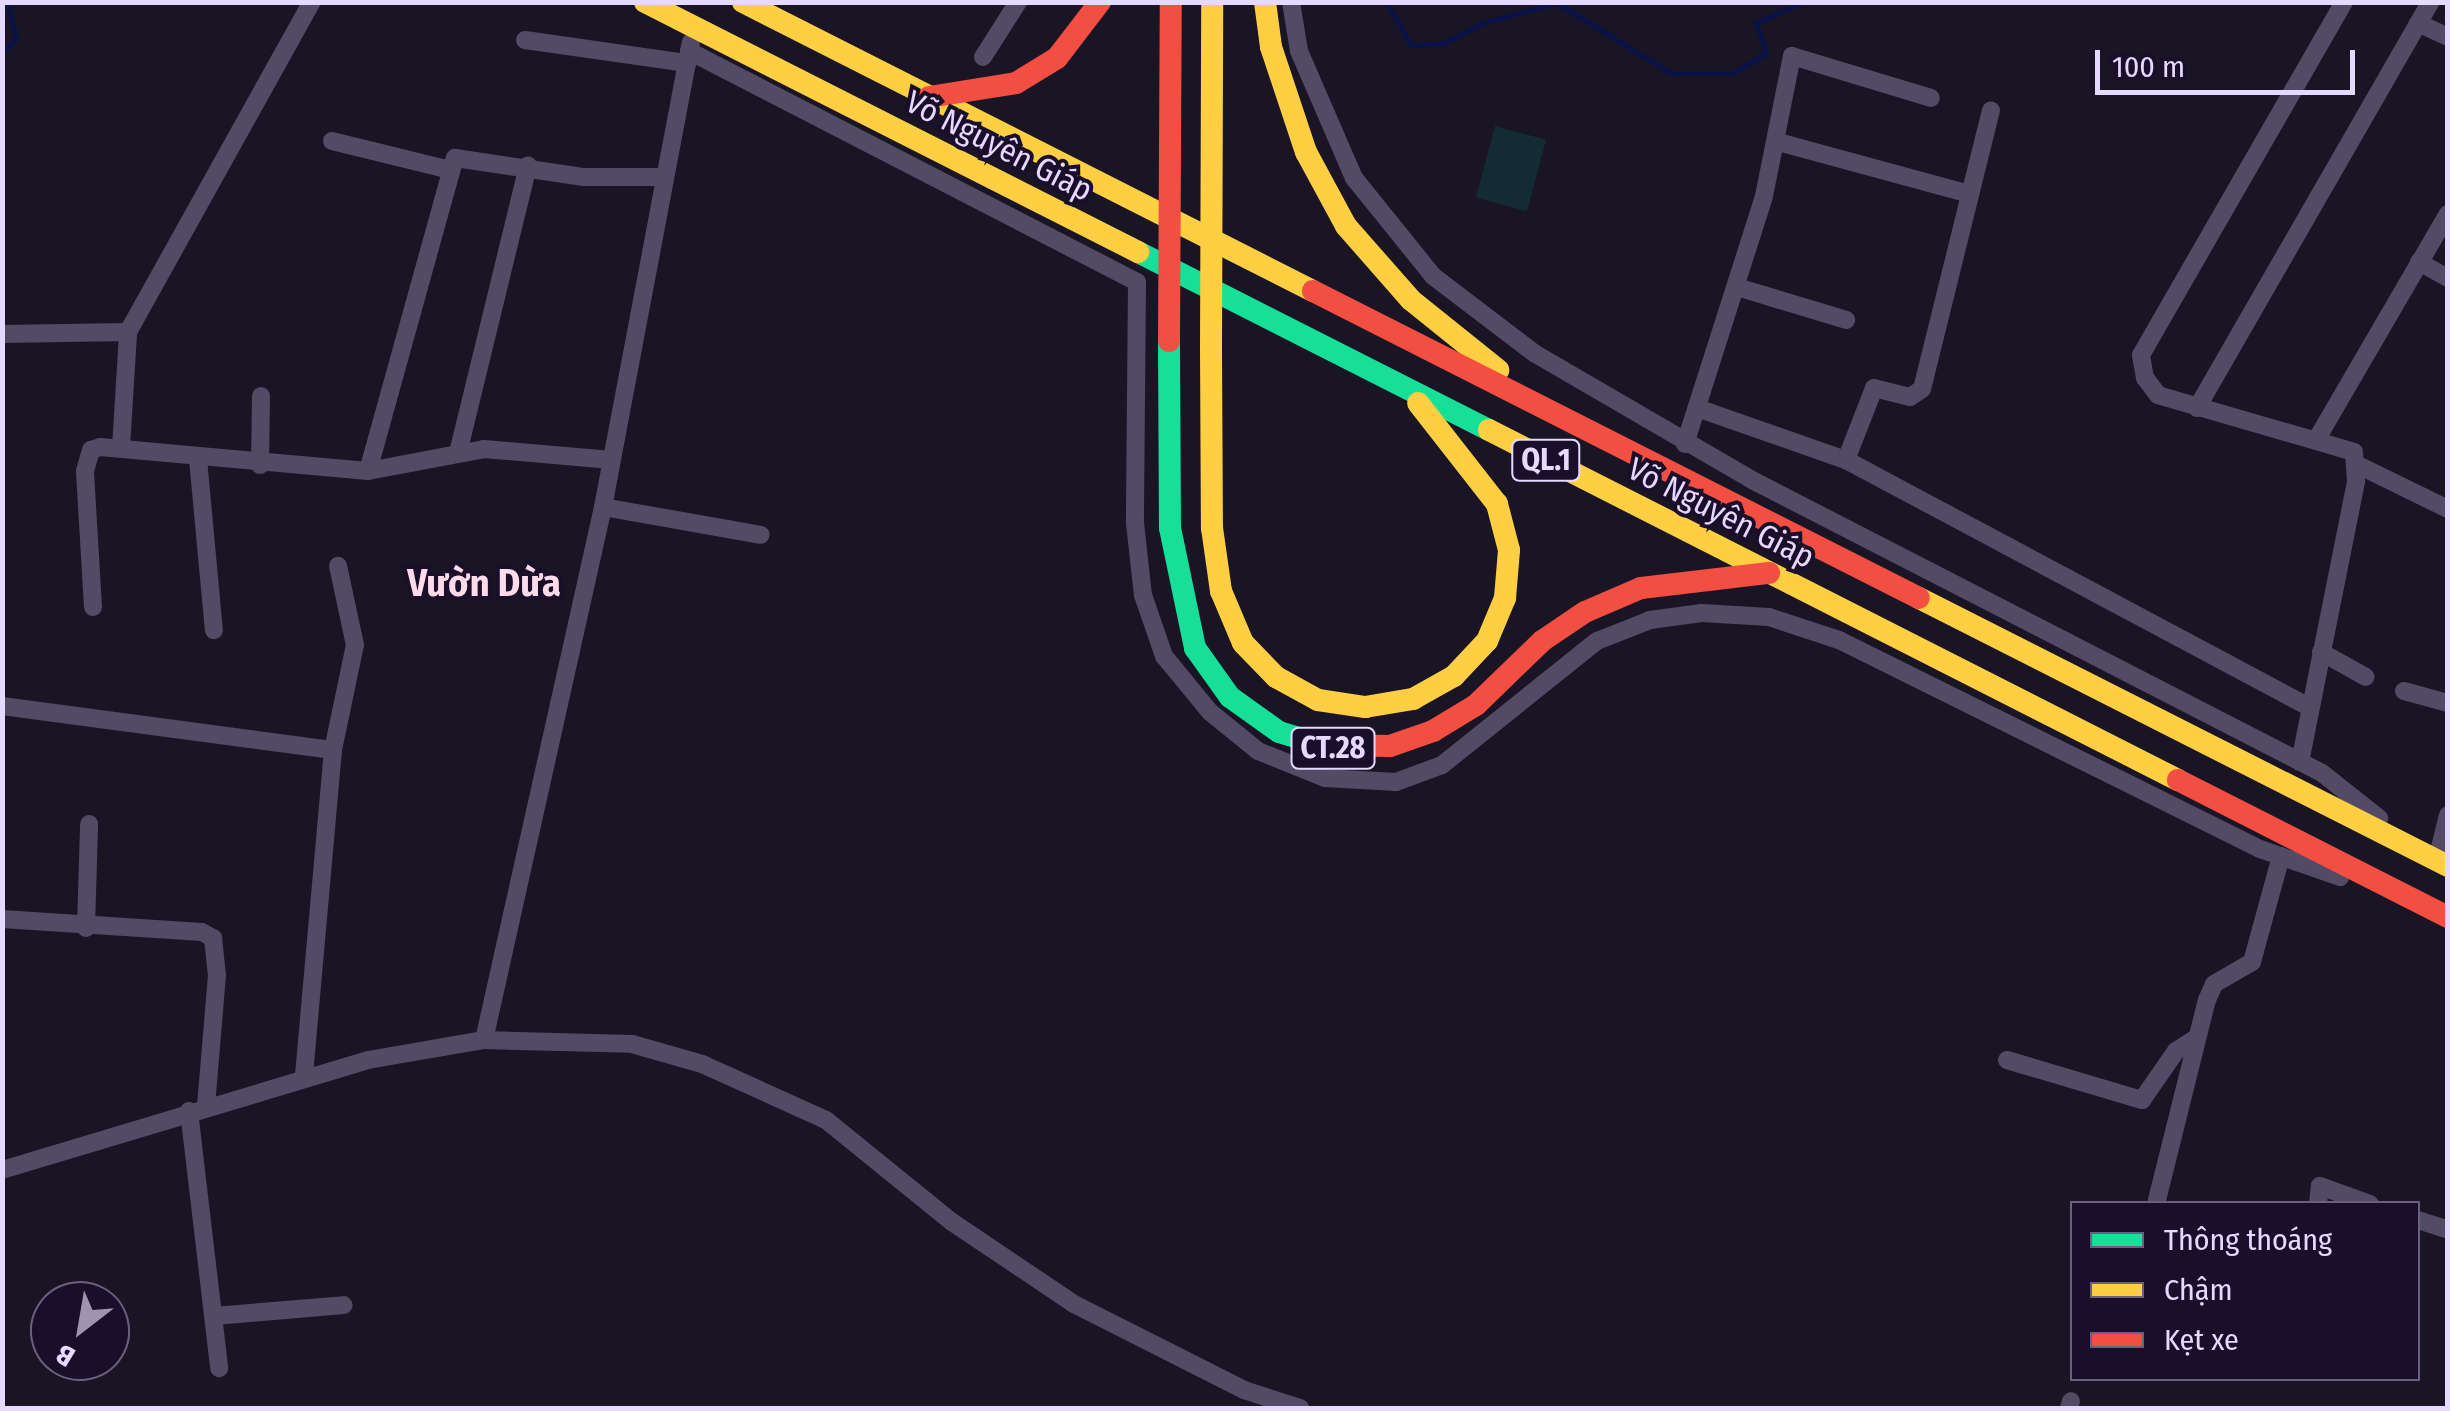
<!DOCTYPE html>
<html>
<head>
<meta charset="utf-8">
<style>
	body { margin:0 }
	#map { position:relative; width:2450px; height:1411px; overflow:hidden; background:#1a1524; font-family:"Fira Sans Condensed",sans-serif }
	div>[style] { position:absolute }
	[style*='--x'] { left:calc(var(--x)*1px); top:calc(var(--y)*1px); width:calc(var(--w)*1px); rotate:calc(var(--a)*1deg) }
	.green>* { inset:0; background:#132b32; transform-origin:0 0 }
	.stream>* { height:5px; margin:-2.5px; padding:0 2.5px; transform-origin:2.5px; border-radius:2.5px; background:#0a1347 }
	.street>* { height:18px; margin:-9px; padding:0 9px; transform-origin:9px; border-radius:9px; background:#514b65 }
	.fast>* { height:22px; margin:-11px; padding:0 11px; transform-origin:11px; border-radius:11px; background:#16e098 }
	.slow>* { height:22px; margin:-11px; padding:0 11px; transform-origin:11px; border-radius:11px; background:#ffcf43 }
	.jam>* { height:22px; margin:-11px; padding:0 11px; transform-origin:11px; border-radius:11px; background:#f24e42 }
	.slow-bridge>* { height:22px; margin:-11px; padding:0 11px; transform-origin:11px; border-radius:11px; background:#ffcf43 }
	.jam-bridge>* { height:22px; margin:-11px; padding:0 11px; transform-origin:11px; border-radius:11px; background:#f24e42 }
	span { translate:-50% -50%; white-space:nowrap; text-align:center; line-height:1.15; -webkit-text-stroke:8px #190f2a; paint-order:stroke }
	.shield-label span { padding:2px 8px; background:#190f2a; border:2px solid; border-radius:8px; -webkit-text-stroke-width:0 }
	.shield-label { font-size:30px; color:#e5d9ff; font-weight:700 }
	.street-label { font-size:32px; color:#e5d9ff }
	.quarter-label { font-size:38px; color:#ffdbea; font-weight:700 }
	.frame { position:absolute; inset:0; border:5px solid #e5d9ff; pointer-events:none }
	.legend { position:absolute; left:2070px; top:1201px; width:350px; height:180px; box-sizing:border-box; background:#190f2a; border:2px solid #6b607f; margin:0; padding:12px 18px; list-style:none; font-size:30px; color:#e5d9ff }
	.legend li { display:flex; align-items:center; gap:20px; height:50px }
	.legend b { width:50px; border:2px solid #6b607f }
	.north { position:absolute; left:30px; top:1281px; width:100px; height:100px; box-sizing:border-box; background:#190f2a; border:2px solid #6b607f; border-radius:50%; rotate:211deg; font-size:28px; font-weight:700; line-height:40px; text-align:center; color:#e5d9ff }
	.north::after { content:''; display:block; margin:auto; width:35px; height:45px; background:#9e94b2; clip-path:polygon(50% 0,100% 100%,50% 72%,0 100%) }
	.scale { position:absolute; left:2095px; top:50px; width:260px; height:45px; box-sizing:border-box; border:5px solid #e5d9ff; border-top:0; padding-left:12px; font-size:30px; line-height:35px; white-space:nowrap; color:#e5d9ff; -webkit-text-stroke:8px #190f2a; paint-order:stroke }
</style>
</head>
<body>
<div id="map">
	<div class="green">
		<div style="left:1495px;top:126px;width:53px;height:74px;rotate:15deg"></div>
	</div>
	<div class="stream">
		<div style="--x:1386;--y:2;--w:50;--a:59.8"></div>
		<div style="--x:1411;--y:45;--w:33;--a:-3"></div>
		<div style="--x:1444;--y:43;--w:46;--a:-27.1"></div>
		<div style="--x:1485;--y:22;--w:74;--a:-14.8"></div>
		<div style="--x:1557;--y:3;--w:134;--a:31.6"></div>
		<div style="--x:1671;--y:73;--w:62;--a:0"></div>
		<div style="--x:1733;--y:73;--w:39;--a:-31"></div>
		<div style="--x:1766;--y:53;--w:32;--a:-108"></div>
		<div style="--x:1756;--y:23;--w:51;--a:-24.1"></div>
		<div style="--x:2;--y:52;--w:19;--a:-43"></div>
		<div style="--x:16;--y:39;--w:38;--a:-102"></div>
	</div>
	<div class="street">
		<div style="--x:1291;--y:2;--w:50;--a:80.7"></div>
		<div style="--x:1299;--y:51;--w:138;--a:66.6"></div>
		<div style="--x:1354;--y:178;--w:126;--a:51.1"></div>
		<div style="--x:1433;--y:276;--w:127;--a:37.3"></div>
		<div style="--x:1534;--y:353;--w:252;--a:30.2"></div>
		<div style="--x:1752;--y:480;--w:641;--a:27.2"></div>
		<div style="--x:2322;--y:773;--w:73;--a:38.3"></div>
		<div style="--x:2418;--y:23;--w:33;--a:25"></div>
		<div style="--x:525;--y:40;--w:164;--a:8.1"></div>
		<div style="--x:689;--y:51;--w:504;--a:27.28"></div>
		<div style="--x:1137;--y:282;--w:241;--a:90.5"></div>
		<div style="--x:1135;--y:523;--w:72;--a:83.7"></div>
		<div style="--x:1143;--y:595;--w:65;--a:71"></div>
		<div style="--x:1164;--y:656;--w:72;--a:50.6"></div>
		<div style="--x:1210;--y:712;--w:62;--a:39.1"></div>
		<div style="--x:1258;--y:751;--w:72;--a:21.9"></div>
		<div style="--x:1325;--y:778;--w:71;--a:3.2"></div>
		<div style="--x:1396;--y:782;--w:49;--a:-20.3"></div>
		<div style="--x:1442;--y:765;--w:198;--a:-38.7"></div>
		<div style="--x:1597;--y:641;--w:57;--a:-21.6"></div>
		<div style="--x:1650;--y:620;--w:52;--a:-7.7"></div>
		<div style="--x:1702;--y:613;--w:67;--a:3.4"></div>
		<div style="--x:1769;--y:617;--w:74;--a:18.2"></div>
		<div style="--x:1839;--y:640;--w:470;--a:26.4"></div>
		<div style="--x:2260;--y:849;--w:85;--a:19.3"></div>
		<div style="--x:983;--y:57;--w:65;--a:-57.5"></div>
		<div style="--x:332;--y:141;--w:122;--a:13.8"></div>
		<div style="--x:1778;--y:142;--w:199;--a:15.2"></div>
		<div style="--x:2419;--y:262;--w:33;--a:29"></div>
		<div style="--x:1737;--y:287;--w:114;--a:16.8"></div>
		<div style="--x:2;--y:334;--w:126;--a:-0.9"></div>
		<div style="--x:128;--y:332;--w:378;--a:-60.9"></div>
		<div style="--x:2197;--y:408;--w:468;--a:-60.1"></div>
		<div style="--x:1700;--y:409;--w:155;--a:19.3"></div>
		<div style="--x:1846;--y:460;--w:525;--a:28.08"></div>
		<div style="--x:2318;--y:437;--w:258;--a:-59.8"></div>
		<div style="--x:1685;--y:444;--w:260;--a:-72.3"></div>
		<div style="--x:1764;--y:196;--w:143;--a:-78.7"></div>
		<div style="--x:1792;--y:56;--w:145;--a:16.8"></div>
		<div style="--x:121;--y:448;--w:116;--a:-86.5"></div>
		<div style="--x:458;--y:453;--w:296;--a:-76.3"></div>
		<div style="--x:198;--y:459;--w:172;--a:84.7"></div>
		<div style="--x:1846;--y:460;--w:77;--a:-68.7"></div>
		<div style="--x:1874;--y:388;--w:37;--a:14"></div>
		<div style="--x:1910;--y:397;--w:14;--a:-34"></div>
		<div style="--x:1922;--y:389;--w:287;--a:-76.1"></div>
		<div style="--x:260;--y:465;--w:69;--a:-89.2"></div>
		<div style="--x:2358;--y:465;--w:100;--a:26.1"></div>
		<div style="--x:368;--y:471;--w:325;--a:-74.5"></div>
		<div style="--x:455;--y:158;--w:129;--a:8.4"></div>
		<div style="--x:583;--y:177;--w:78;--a:0"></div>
		<div style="--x:603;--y:507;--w:160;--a:10"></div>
		<div style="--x:93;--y:607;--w:136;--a:-93.4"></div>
		<div style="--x:85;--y:471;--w:22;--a:-74"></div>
		<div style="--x:91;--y:450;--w:9;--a:-18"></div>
		<div style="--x:100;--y:447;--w:269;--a:5.1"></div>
		<div style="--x:368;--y:471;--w:118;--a:-10.7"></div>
		<div style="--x:484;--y:449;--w:128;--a:4.9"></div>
		<div style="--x:2321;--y:652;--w:51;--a:29.1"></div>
		<div style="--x:2404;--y:691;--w:46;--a:15.3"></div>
		<div style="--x:2;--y:706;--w:334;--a:7.6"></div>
		<div style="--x:333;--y:750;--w:329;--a:95.1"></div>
		<div style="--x:333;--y:750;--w:107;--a:-78.2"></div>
		<div style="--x:355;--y:645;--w:81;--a:-102.1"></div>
		<div style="--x:2300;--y:762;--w:287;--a:-78.7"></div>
		<div style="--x:2356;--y:481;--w:29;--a:-94"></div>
		<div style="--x:2354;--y:452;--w:204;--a:-163.8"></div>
		<div style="--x:2158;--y:395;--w:21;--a:-127"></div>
		<div style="--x:2145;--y:378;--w:23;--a:-100"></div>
		<div style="--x:2141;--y:355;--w:407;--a:-60.1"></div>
		<div style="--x:2437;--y:860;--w:46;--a:-76.3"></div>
		<div style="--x:2;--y:919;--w:200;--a:3.7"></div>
		<div style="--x:202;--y:932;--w:13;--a:29"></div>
		<div style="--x:213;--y:938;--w:37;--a:84"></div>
		<div style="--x:217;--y:975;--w:130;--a:94.8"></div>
		<div style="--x:86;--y:928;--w:104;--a:-88.3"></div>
		<div style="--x:484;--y:1040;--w:546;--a:-77.41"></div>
		<div style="--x:603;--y:507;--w:473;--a:-79.3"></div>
		<div style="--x:2007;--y:1060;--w:141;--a:16.5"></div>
		<div style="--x:2142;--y:1100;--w:60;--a:-55.2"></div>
		<div style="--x:2176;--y:1051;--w:24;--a:-33"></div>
		<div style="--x:189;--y:1111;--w:259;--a:83.3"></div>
		<div style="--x:2;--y:1170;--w:382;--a:-16.7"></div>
		<div style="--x:368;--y:1060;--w:118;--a:-9.8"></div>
		<div style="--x:484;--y:1040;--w:148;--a:1.5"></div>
		<div style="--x:632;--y:1044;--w:73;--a:15.9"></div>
		<div style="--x:702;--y:1064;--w:136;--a:24.3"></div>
		<div style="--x:826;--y:1120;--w:162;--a:39"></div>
		<div style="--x:952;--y:1222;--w:147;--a:33.9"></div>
		<div style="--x:1074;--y:1304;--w:191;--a:26.8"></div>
		<div style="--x:1244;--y:1390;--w:59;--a:17.8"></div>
		<div style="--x:2156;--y:1204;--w:210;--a:-76"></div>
		<div style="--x:2207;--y:1000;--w:17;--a:-66"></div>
		<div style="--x:2214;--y:984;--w:44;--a:-30.1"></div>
		<div style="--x:2252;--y:962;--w:110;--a:-74.7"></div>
		<div style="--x:2318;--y:1204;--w:18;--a:-84"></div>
		<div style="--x:2320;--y:1186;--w:53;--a:19.8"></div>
		<div style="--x:2418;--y:1220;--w:28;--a:18"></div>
		<div style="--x:214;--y:1316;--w:130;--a:-4.8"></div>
		<div style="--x:2069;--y:1408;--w:7;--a:-74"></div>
	</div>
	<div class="fast">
		<div style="--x:1138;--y:252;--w:394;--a:26.9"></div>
		<div style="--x:1169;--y:341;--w:187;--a:89.7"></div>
		<div style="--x:1170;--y:528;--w:123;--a:78.2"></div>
		<div style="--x:1195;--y:648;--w:60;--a:54.5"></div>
		<div style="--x:1230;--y:697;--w:60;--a:35.5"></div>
		<div style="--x:1279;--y:732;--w:45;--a:16.8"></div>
	</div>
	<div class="slow">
		<div style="--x:645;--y:2;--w:553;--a:26.89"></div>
		<div style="--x:743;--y:2;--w:639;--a:26.89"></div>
		<div style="--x:1265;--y:2;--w:45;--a:82.4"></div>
		<div style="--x:1271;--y:47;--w:111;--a:71.6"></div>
		<div style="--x:1306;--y:152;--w:84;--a:61.6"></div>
		<div style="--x:1346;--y:226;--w:98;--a:48.7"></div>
		<div style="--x:1411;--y:300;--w:112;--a:38.8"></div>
		<div style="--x:1211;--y:350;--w:178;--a:89.7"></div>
		<div style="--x:1212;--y:528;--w:64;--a:81.9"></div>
		<div style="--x:1221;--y:591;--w:56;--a:67.1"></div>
		<div style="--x:1243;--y:643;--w:47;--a:45.9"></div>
		<div style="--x:1276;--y:677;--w:48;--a:28.7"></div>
		<div style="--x:1318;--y:700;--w:48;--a:8.5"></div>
		<div style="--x:1365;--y:707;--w:49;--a:-9.5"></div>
		<div style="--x:1413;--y:699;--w:47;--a:-29.3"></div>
		<div style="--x:1454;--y:676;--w:48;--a:-46.7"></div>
		<div style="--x:1487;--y:641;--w:47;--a:-67.3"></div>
		<div style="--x:1505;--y:598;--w:48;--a:-85.2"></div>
		<div style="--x:1509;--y:550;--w:48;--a:-104.6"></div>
		<div style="--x:1497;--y:504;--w:128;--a:-128"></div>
		<div style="--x:1489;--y:430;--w:773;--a:26.93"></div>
		<div style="--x:1919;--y:598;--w:593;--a:26.87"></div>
	</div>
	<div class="jam">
		<div style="--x:929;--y:97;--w:88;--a:-9.1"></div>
		<div style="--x:1016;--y:83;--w:48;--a:-31.4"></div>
		<div style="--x:1057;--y:58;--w:71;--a:-52.5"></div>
		<div style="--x:1313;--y:291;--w:679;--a:26.87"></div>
		<div style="--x:1322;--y:745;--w:68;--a:0.8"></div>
		<div style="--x:1390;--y:746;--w:46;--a:-19.2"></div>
		<div style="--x:1433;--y:731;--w:50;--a:-31.2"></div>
		<div style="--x:1476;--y:705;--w:92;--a:-44.1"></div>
		<div style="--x:1542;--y:641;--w:52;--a:-34"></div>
		<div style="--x:1585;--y:612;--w:61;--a:-23.2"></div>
		<div style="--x:1641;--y:588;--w:129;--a:-6.7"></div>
		<div style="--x:2178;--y:780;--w:303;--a:26.9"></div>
	</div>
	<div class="slow-bridge">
		<div style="--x:1211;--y:350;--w:348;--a:-89.8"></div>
	</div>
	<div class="jam-bridge">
		<div style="--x:1169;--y:341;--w:339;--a:-89.7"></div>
	</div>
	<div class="shield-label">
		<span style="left:1546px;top:460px">QL.1</span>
		<span style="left:1333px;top:748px">CT.28</span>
	</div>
	<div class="street-label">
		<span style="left:999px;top:146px;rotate:27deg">Võ Nguyên Giáp</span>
		<span style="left:1721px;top:513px;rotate:27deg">Võ Nguyên Giáp</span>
	</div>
	<div class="quarter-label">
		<span style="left:484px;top:584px">Vườn Dừa</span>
	</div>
	<div class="frame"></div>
	<ul class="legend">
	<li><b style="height:12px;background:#16e098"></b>Thông thoáng</li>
	<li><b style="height:12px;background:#ffcf43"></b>Chậm</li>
	<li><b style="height:12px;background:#f24e42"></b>Kẹt xe</li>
	</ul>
	<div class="north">B</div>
	<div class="scale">100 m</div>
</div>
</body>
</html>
